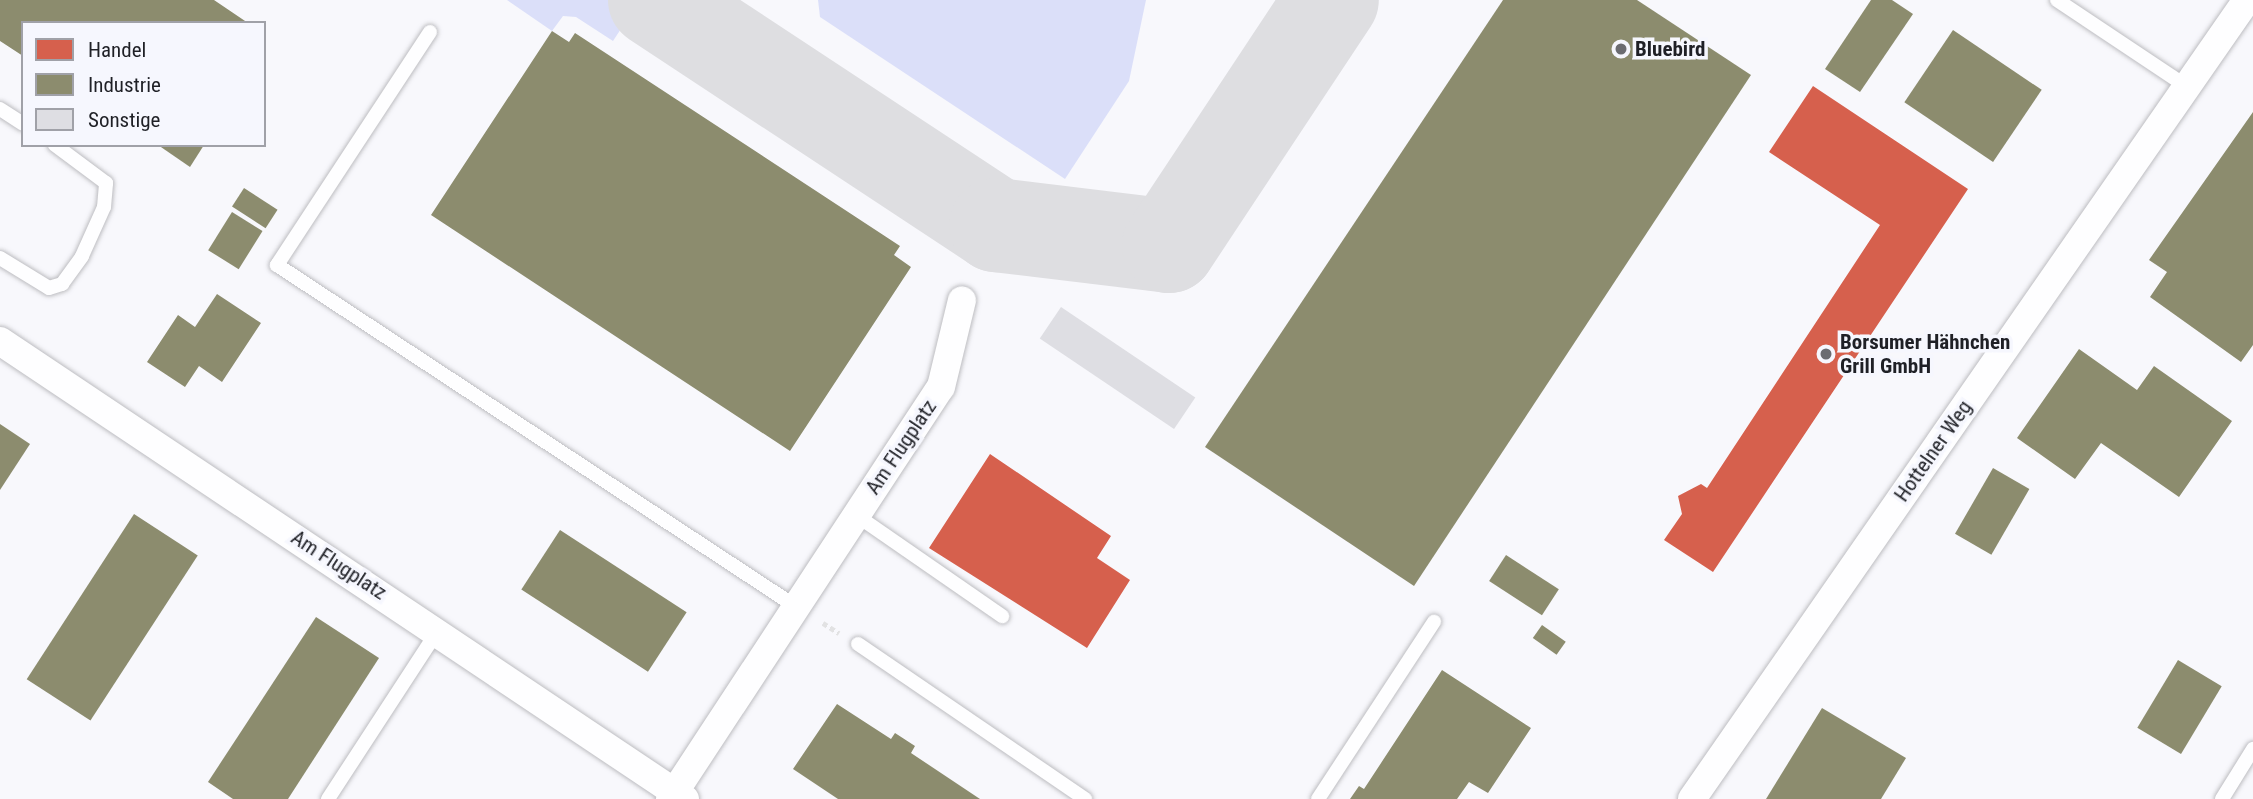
<!DOCTYPE html>
<html>
<head>
<meta charset="utf-8">
<style>
	body { margin:0 }
	#map { position:relative; width:2253px; height:799px; overflow:hidden; background:#f8f8fc; font-family:"Roboto Condensed",sans-serif }
	div>[style] { position:absolute }
	[style*='--x'] { left:calc(var(--x)*1px); top:calc(var(--y)*1px); width:calc(var(--w)*1px); rotate:calc(var(--a)*1deg) }
	.green>* { inset:0; background:#dbdff9 }
	.shops>* { inset:0; background:#d6604d }
	.industry>* { inset:0; background:#8c8c6e; transform-origin:0 0 }
	.taxiway>* { height:94px; margin:-47px; padding:0 47px; transform-origin:47px; border-radius:47px; background:#dedee1 }
	.building>* { inset:0; background:#dedee3; transform-origin:0 0 }
	.path>* { height:4.5px; margin-top:-2.25px; transform-origin:0; background:repeating-linear-gradient(90deg,#e2e2e3 0 5px,transparent 0 8.5px) }
	.roads { filter:drop-shadow(0 0 2px #bdbdc1) drop-shadow(0 0 2px #bdbdc1) }
	.lane>* { height:14px; margin:-7px; padding:0 7px; transform-origin:7px; border-radius:7px; background:#fefeff }
	.street>* { height:28px; margin:-14px; padding:0 14px; transform-origin:14px; border-radius:14px; background:#fefeff }
	.dots>* { width:19px; height:19px; translate:-50% -50%; box-sizing:border-box; border:4px solid #f6f7fe; border-radius:50% }
	span { translate:-50% -50%; white-space:nowrap; text-align:center; line-height:1.15; -webkit-text-stroke:7px #f6f7fe; paint-order:stroke }
	.poi-label { font-size:21px; color:#1f2026; font-weight:700 }
	.left { translate:0 -50%; text-align:left }
	.street-label { font-size:21px; color:#1f2026 }
	.legend { position:absolute; left:21px; top:21px; width:245px; height:126px; box-sizing:border-box; background:#f6f7fe; border:2px solid #a0a1a8; margin:0; padding:9px 12px; list-style:none; font-size:21px; color:#1f2026 }
	.legend li { display:flex; align-items:center; gap:14px; height:35px }
	.legend b { width:35px; border:2px solid #a0a1a8 }
</style>
</head>
<body>
<div id="map">
	<div class="green">
		<div style="clip-path:polygon(507px 0,640px 0,613px 41px,576px 17px,563px 16px,552px 31px)"></div>
		<div style="clip-path:polygon(818px 0,1146px 0,1129px 81px,1065px 179px,820px 17px)"></div>
	</div>
	<div class="shops">
		<div style="clip-path:polygon(1813px 86px,1968px 189px,1713px 572px,1664px 540px,1682px 514px,1678px 496px,1701px 484px,1707px 488px,1880px 225px,1769px 152px)"></div>
		<div style="clip-path:polygon(990px 454px,1111px 536px,1097px 558px,1130px 580px,1087px 648px,929px 548px)"></div>
	</div>
	<div class="industry">
		<div style="clip-path:polygon(0 0,214px 0,248px 23px,23px 23px,23px 56px,0 41px)"></div>
		<div style="clip-path:polygon(1503px 0,1637px 0,1751px 75px,1414px 586px,1205px 447px)"></div>
		<div style="clip-path:polygon(1871px 0,1892px 0,1913px 14px,1860px 92px,1825px 69px)"></div>
		<div style="left:1953px;top:30px;width:107px;height:87px;rotate:34deg"></div>
		<div style="clip-path:polygon(552px 31px,569px 42px,575px 33px,900px 246px,894px 255px,911px 267px,790px 451px,431px 215px)"></div>
		<div style="clip-path:polygon(2253px 112px,2253px 345px,2241px 362px,2150px 297px,2167px 272px,2149px 260px)"></div>
		<div style="clip-path:polygon(158px 145px,204px 145px,190px 167px)"></div>
		<div style="left:244px;top:188px;width:40px;height:22px;rotate:33deg"></div>
		<div style="left:232px;top:212px;width:36px;height:45px;rotate:32deg"></div>
		<div style="clip-path:polygon(217px 294px,261px 323px,222px 382px,199px 366px,185px 387px,147px 362px,178px 315px,195px 327px)"></div>
		<div style="clip-path:polygon(2079px 349px,2137px 390px,2154px 366px,2232px 421px,2179px 497px,2101px 443px,2075px 479px,2017px 438px)"></div>
		<div style="clip-path:polygon(0 424px,30px 444px,0 490px)"></div>
		<div style="left:1993px;top:468px;width:42px;height:76px;rotate:30deg"></div>
		<div style="left:134px;top:514px;width:76px;height:197px;rotate:33deg"></div>
		<div style="left:560px;top:530px;width:151px;height:71px;rotate:33deg"></div>
		<div style="left:1506px;top:555px;width:63px;height:31px;rotate:33deg"></div>
		<div style="clip-path:polygon(316px 617px,379px 658px,288px 799px,233px 799px,208px 782px)"></div>
		<div style="left:1542px;top:625px;width:29px;height:16px;rotate:35deg"></div>
		<div style="left:2178px;top:660px;width:51px;height:79px;rotate:31deg"></div>
		<div style="clip-path:polygon(1442px 670px,1531px 728px,1488px 793px,1469px 782px,1457px 799px,1350px 799px,1359px 786px,1364px 789px)"></div>
		<div style="clip-path:polygon(837px 704px,891px 739px,895px 733px,915px 746px,911px 753px,980px 799px,838px 799px,793px 769px)"></div>
		<div style="clip-path:polygon(1822px 708px,1906px 758px,1881px 799px,1766px 799px)"></div>
	</div>
	<div class="taxiway">
		<div style="--x:655;--y:0;--w:409;--a:33.4"></div>
		<div style="--x:996;--y:225;--w:174;--a:6.9"></div>
		<div style="--x:1169;--y:246;--w:295;--a:-56.5"></div>
	</div>
	<div class="building">
		<div style="left:1061px;top:307px;width:162px;height:38px;rotate:34deg"></div>
	</div>
	<div class="path">
		<div style="--x:823;--y:623;--w:19;--a:32"></div>
	</div>
	<div class="roads">
		<div class="lane">
			<div style="--x:2057;--y:0;--w:155;--a:33.7"></div>
			<div style="--x:430;--y:32;--w:279;--a:123.3"></div>
			<div style="--x:277;--y:265;--w:620;--a:33.36"></div>
			<div style="--x:0;--y:109;--w:27;--a:33"></div>
			<div style="--x:0;--y:258;--w:57;--a:31.5"></div>
			<div style="--x:49;--y:288;--w:14;--a:-17"></div>
			<div style="--x:62;--y:284;--w:34;--a:-54"></div>
			<div style="--x:82;--y:256;--w:54;--a:-65.8"></div>
			<div style="--x:104;--y:207;--w:24;--a:-85"></div>
			<div style="--x:106;--y:183;--w:64;--a:-143.3"></div>
			<div style="--x:856;--y:515;--w:178;--a:34.7"></div>
			<div style="--x:858;--y:644;--w:275;--a:34.3"></div>
			<div style="--x:328;--y:799;--w:202;--a:-56.9"></div>
			<div style="--x:1318;--y:799;--w:212;--a:-56.8"></div>
			<div style="--x:2222;--y:799;--w:59;--a:-58.2"></div>
		</div>
		<div class="street">
			<div style="--x:0;--y:341;--w:824;--a:33.77"></div>
			<div style="--x:670;--y:799;--w:493;--a:-56.7"></div>
			<div style="--x:941;--y:387;--w:89;--a:-76.4"></div>
			<div style="--x:1692;--y:799;--w:973;--a:-55.22"></div>
		</div>
	</div>
	<div class="dots">
		<div style="left:1621px;top:49px;background:#6b6c71"></div>
		<div style="left:1826px;top:354px;background:#6b6c71"></div>
	</div>
	<div class="poi-label">
		<span class="left" style="left:1635px;top:49px">Bluebird</span>
		<span class="left" style="left:1840px;top:354px">Borsumer Hähnchen<br>Grill GmbH</span>
	</div>
	<div class="street-label">
		<span style="left:901px;top:447px;rotate:-56deg">Am Flugplatz</span>
		<span style="left:1933px;top:451px;rotate:-55deg">Hottelner Weg</span>
		<span style="left:339px;top:565px;rotate:33deg">Am Flugplatz</span>
	</div>
	<ul class="legend">
	<li><b style="height:19px;background:#d6604d"></b>Handel</li>
	<li><b style="height:19px;background:#8c8c6e"></b>Industrie</li>
	<li><b style="height:19px;background:#dedee3"></b>Sonstige</li>
	</ul>
</div>
</body>
</html>
